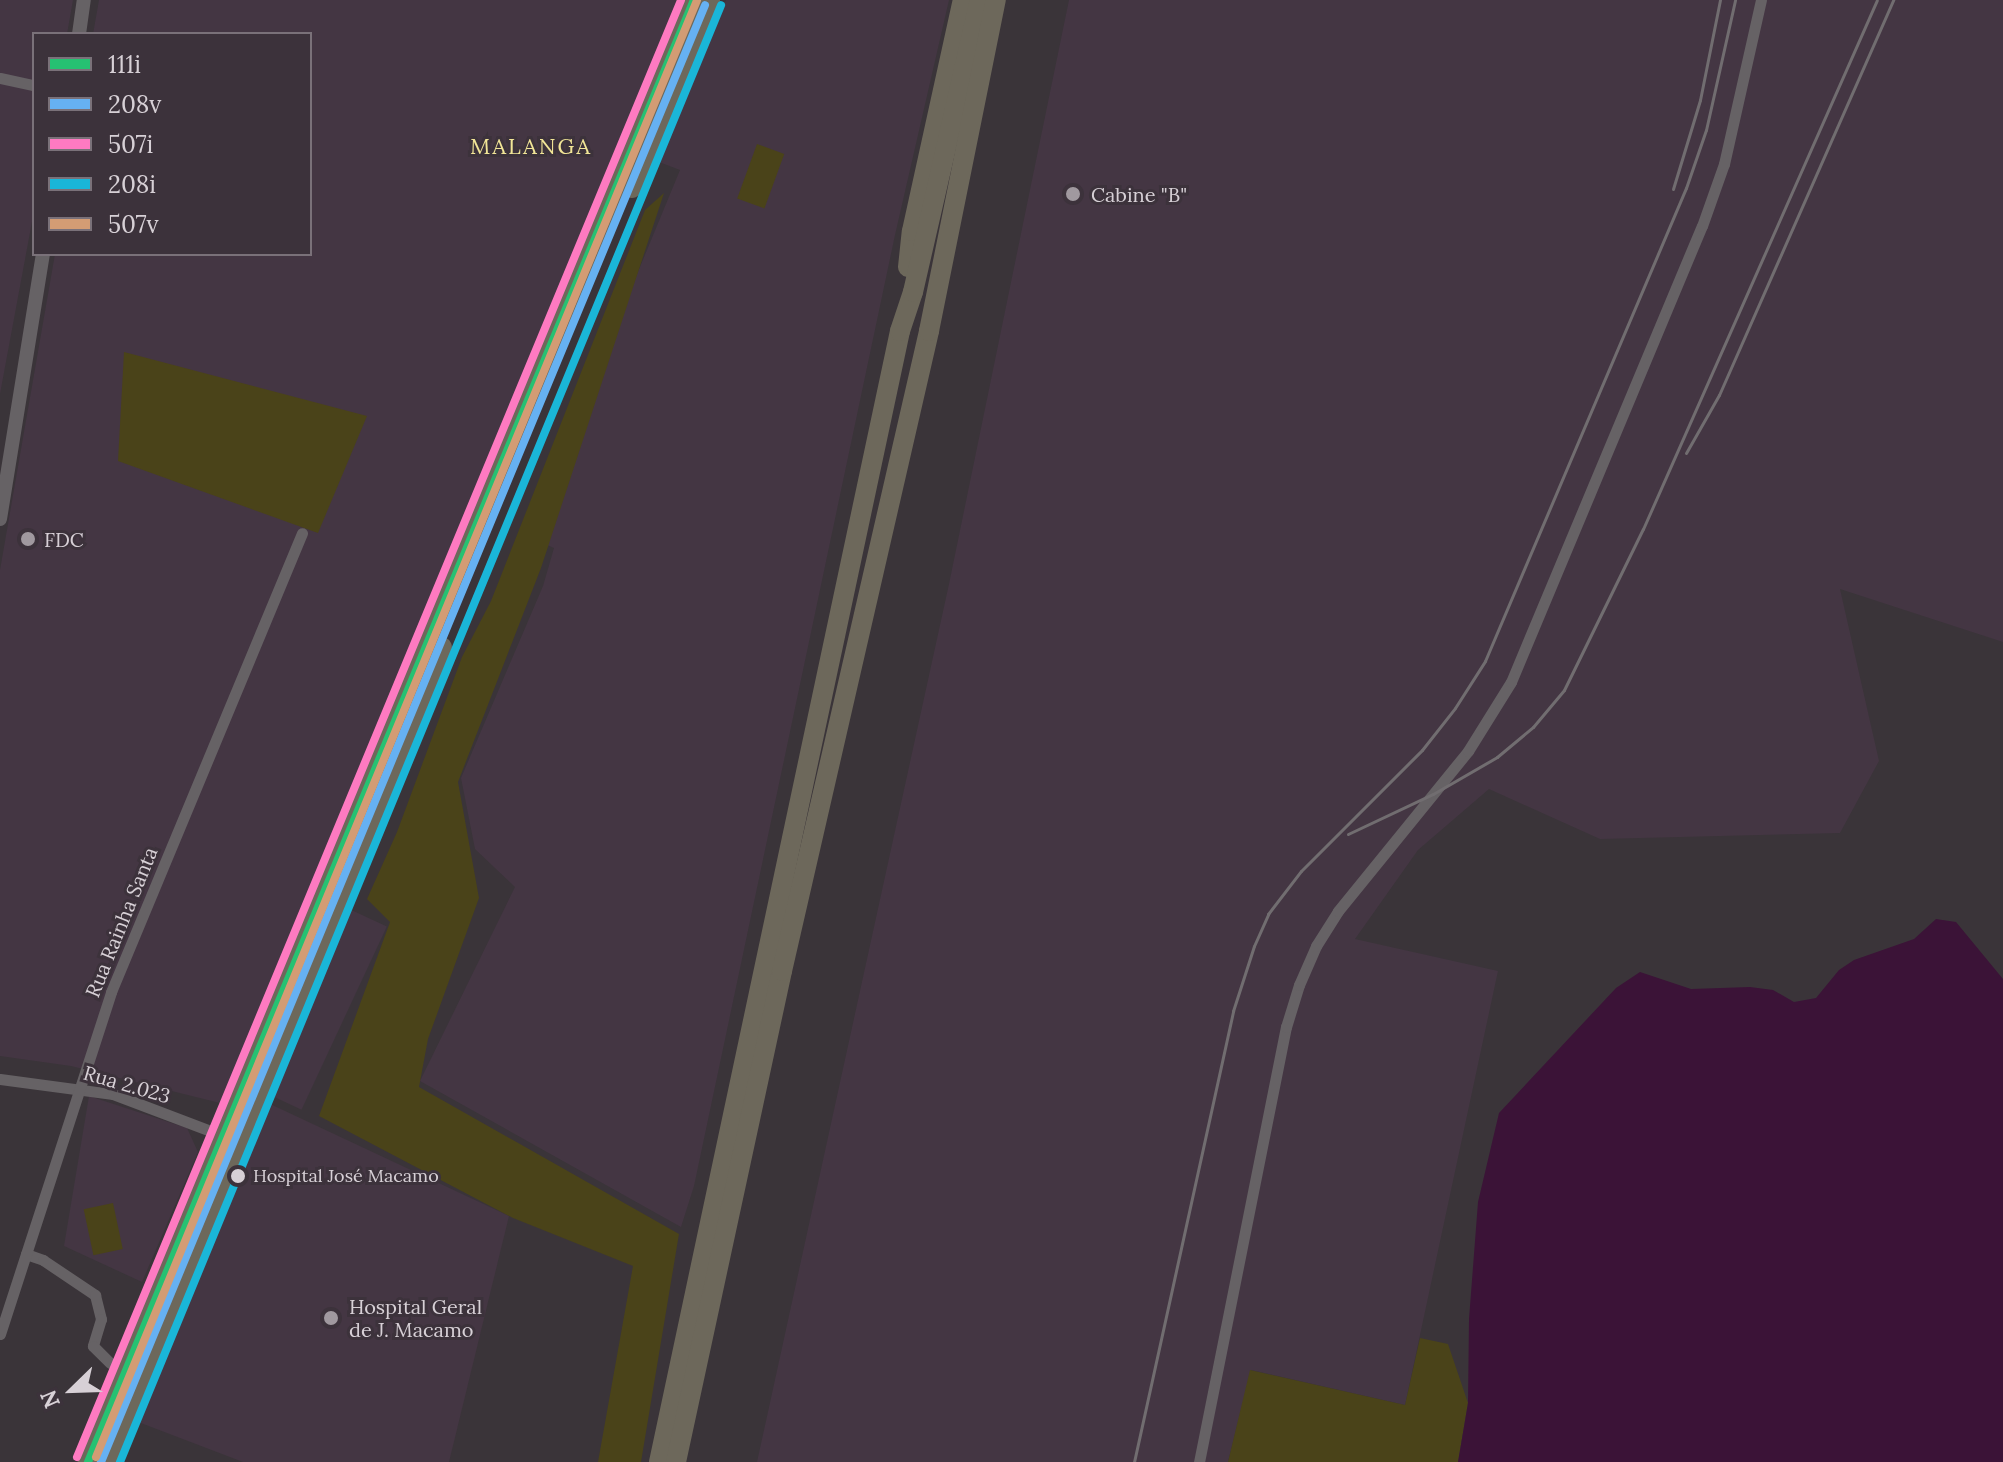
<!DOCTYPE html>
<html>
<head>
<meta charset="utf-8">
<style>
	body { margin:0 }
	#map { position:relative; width:2003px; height:1462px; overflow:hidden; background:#3a3439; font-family:Lora,serif }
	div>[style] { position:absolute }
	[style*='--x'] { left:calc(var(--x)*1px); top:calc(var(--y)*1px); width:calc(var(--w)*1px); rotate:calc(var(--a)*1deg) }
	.built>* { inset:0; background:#443643; transform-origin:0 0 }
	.green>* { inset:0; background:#4a4319; transform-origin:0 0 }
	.water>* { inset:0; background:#3b1337 }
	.street>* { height:11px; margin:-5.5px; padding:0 5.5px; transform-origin:5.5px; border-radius:5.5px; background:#666265 }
	.secondary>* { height:14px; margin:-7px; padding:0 7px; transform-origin:7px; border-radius:7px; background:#666265 }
	.highway>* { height:20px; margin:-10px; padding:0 10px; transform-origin:10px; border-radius:10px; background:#6d685b }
	.rail>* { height:3px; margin:-1.5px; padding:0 1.5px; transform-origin:1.5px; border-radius:1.5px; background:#716d70 }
	.bus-1>* { height:8px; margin:-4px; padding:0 4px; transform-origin:4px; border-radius:4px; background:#26c172 }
	.bus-2>* { height:8px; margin:-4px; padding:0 4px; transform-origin:4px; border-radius:4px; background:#66b1f2 }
	.bus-3>* { height:8px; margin:-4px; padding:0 4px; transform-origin:4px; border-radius:4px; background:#fe7ac1 }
	.bus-4>* { height:8px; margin:-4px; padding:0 4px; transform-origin:4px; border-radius:4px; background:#1ab6d8 }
	.bus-5>* { height:8px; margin:-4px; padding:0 4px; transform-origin:4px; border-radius:4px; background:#d39c74 }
	.dots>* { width:22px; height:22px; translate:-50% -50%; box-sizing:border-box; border:4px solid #3c323b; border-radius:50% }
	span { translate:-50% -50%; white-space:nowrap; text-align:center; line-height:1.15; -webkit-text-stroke:6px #3c323b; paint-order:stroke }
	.bus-label { font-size:18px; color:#d7d0d6 }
	.left { translate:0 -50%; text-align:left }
	.poi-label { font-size:20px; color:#d7d0d6 }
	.street-label { font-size:20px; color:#d7d0d6 }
	.neighbourhood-label { font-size:22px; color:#f2e697; letter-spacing:2px }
	.legend { position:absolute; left:32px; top:32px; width:280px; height:224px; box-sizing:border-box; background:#3c323b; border:2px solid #7a7179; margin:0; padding:10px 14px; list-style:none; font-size:24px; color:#d7d0d6 }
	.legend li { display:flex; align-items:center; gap:16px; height:40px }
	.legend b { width:40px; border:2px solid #7a7179 }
	.north { position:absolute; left:32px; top:1350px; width:80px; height:80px; -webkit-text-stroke:6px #3c323b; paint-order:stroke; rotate:247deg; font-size:22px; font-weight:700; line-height:32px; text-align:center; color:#d7d0d6 }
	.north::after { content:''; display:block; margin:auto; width:28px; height:36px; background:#d7d0d6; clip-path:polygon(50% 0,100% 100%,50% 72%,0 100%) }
</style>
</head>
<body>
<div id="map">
	<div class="built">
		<div style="clip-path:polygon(0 0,73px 0,67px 34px,34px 34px,34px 211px,0 394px)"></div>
		<div style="clip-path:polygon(99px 0,681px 0,220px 1103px,71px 1066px,0 1056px,0 570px,55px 254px,310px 254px,310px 34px,93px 34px)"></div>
		<div style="clip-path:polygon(726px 0,949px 0,895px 235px,694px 1186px,681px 1227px,420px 1081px,515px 887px,475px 849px,461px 778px,543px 586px,554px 548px,538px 541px,633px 284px,680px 170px,659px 162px)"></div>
		<div style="clip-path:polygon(1069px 0,2003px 0,2003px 642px,1840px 589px,1879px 761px,1840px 833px,1600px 839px,1489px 789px,1418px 850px,1355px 939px,1498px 971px,1405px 1405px,1251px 1370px,1228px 1462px,757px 1462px,949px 584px)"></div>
		<div style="left:347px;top:908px;width:44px;height:202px;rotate:25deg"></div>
		<div style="clip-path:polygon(89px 1096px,187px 1128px,198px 1152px,142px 1282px,64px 1246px)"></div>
		<div style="clip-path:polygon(268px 1103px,509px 1216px,449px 1462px,243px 1462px,133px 1420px)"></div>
	</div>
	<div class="green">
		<div style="left:757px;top:144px;width:29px;height:58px;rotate:20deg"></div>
		<div style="clip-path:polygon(664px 193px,541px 568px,458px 782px,479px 898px,428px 1039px,419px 1087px,679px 1234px,641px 1462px,598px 1462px,633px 1266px,513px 1218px,319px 1116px,390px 922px,367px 899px,397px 832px,462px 657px,491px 601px,645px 210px)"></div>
		<div style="clip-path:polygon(124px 352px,367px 416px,318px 533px,118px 461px)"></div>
		<div style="left:113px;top:1203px;width:47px;height:30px;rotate:78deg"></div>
		<div style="clip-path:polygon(1420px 1338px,1448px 1344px,1468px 1403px,1458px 1462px,1228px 1462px,1250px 1370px,1405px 1405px)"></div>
	</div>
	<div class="water">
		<div style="clip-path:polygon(1936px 919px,1956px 922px,2003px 979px,2003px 1462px,1458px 1462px,1468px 1403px,1469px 1319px,1478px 1202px,1499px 1113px,1616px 988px,1640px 972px,1691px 989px,1750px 987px,1773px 990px,1794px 1002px,1816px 998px,1839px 970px,1854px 960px,1914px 939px)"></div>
	</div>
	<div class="street">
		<div style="--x:0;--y:78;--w:35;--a:12"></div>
		<div style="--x:0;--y:1079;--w:114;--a:7.6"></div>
		<div style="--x:113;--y:1094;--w:121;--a:20.8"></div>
		<div style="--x:26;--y:1254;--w:18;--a:19"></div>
		<div style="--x:43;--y:1260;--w:63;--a:33.9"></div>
		<div style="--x:95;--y:1295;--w:25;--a:76"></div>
		<div style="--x:101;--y:1319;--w:28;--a:107"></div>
		<div style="--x:93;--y:1346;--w:24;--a:45"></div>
		<div style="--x:0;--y:1334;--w:360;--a:-72"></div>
		<div style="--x:111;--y:992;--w:497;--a:-67.4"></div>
		<div style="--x:1199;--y:1462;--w:444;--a:-78.7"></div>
		<div style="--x:1286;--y:1027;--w:44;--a:-72.8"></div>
		<div style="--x:1299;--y:985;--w:43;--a:-66.4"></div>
		<div style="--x:1316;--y:946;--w:41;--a:-57.8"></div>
		<div style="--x:1338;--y:911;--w:206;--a:-50.9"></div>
		<div style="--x:1468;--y:751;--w:81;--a:-58.1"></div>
		<div style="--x:1511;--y:682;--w:494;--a:-67.3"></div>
		<div style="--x:1702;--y:226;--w:66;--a:-70.5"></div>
		<div style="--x:1724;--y:164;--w:168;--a:-77.3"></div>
	</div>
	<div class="secondary">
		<div style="--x:79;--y:34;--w:34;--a:-82"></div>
		<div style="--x:0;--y:519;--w:268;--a:-80.8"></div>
	</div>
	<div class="highway">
		<div style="--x:632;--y:188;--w:204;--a:-67.5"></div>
		<div style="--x:908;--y:267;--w:36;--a:-84"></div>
		<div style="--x:912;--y:231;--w:237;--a:-77.6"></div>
		<div style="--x:88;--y:1462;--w:1583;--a:-67.49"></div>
		<div style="--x:107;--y:1462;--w:881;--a:-67.66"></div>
		<div style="--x:659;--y:1462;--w:1156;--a:-77.97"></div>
		<div style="--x:900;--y:331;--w:41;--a:-71.6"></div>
		<div style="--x:913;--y:292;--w:300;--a:-77.1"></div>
		<div style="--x:676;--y:1462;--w:502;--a:-77.82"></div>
		<div style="--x:782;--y:971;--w:657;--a:-77.06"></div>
		<div style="--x:929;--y:331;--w:338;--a:-78.6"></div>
	</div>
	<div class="rail">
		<div style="--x:1673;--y:189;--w:93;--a:-73.1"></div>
		<div style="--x:1700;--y:100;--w:102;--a:-78.7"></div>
		<div style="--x:1686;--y:453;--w:67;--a:-60.4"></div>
		<div style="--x:1719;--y:395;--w:432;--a:-66.2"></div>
		<div style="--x:1348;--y:834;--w:94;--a:-25.2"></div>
		<div style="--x:1433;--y:794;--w:74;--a:-30"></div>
		<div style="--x:1497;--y:757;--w:47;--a:-39.8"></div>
		<div style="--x:1533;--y:727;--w:48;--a:-50"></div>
		<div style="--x:1564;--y:690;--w:179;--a:-63.9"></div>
		<div style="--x:1643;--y:529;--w:578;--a:-66.14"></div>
		<div style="--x:1134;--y:1462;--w:462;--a:-77.6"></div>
		<div style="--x:1233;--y:1011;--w:68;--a:-72.1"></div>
		<div style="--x:1254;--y:946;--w:35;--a:-66"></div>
		<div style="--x:1268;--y:914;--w:54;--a:-52.5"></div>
		<div style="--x:1301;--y:871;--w:171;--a:-45"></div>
		<div style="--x:1422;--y:750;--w:53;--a:-51.8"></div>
		<div style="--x:1455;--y:708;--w:56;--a:-57.4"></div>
		<div style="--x:1485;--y:661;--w:514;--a:-66.98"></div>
		<div style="--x:1686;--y:188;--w:61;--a:-71"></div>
		<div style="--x:1706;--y:130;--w:133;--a:-77.4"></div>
	</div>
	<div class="bus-1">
		<div style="--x:88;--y:1462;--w:1583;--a:-67.49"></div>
	</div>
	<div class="bus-2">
		<div style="--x:101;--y:1462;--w:1577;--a:-67.48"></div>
	</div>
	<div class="bus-3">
		<div style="--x:77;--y:1457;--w:1577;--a:-67.48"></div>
	</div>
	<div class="bus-4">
		<div style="--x:120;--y:1462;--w:1576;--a:-67.58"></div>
	</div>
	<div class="bus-5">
		<div style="--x:96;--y:1457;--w:1576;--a:-67.58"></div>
	</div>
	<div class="dots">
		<div style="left:1073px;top:194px;background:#a0999f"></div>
		<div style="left:28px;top:539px;background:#a0999f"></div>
		<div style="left:238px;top:1176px;background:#d7d0d6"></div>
		<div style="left:331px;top:1318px;background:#a0999f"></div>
	</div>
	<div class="bus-label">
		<span class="left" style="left:253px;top:1176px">Hospital José Macamo</span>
	</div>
	<div class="poi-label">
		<span class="left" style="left:1091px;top:194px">Cabine "B"</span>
		<span class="left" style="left:44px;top:539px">FDC</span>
		<span class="left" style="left:349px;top:1318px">Hospital Geral<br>de J. Macamo</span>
	</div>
	<div class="street-label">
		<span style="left:121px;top:922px;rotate:-68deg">Rua Rainha Santa</span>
		<span style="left:127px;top:1084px;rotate:16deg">Rua 2.023</span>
	</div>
	<div class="neighbourhood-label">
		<span style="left:531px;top:147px">MALANGA</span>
	</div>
	<ul class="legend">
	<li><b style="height:10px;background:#26c172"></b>111i</li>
	<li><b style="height:10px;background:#66b1f2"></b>208v</li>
	<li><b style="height:10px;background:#fe7ac1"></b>507i</li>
	<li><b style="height:10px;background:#1ab6d8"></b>208i</li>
	<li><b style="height:10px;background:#d39c74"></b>507v</li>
	</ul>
	<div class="north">N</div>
</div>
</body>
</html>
